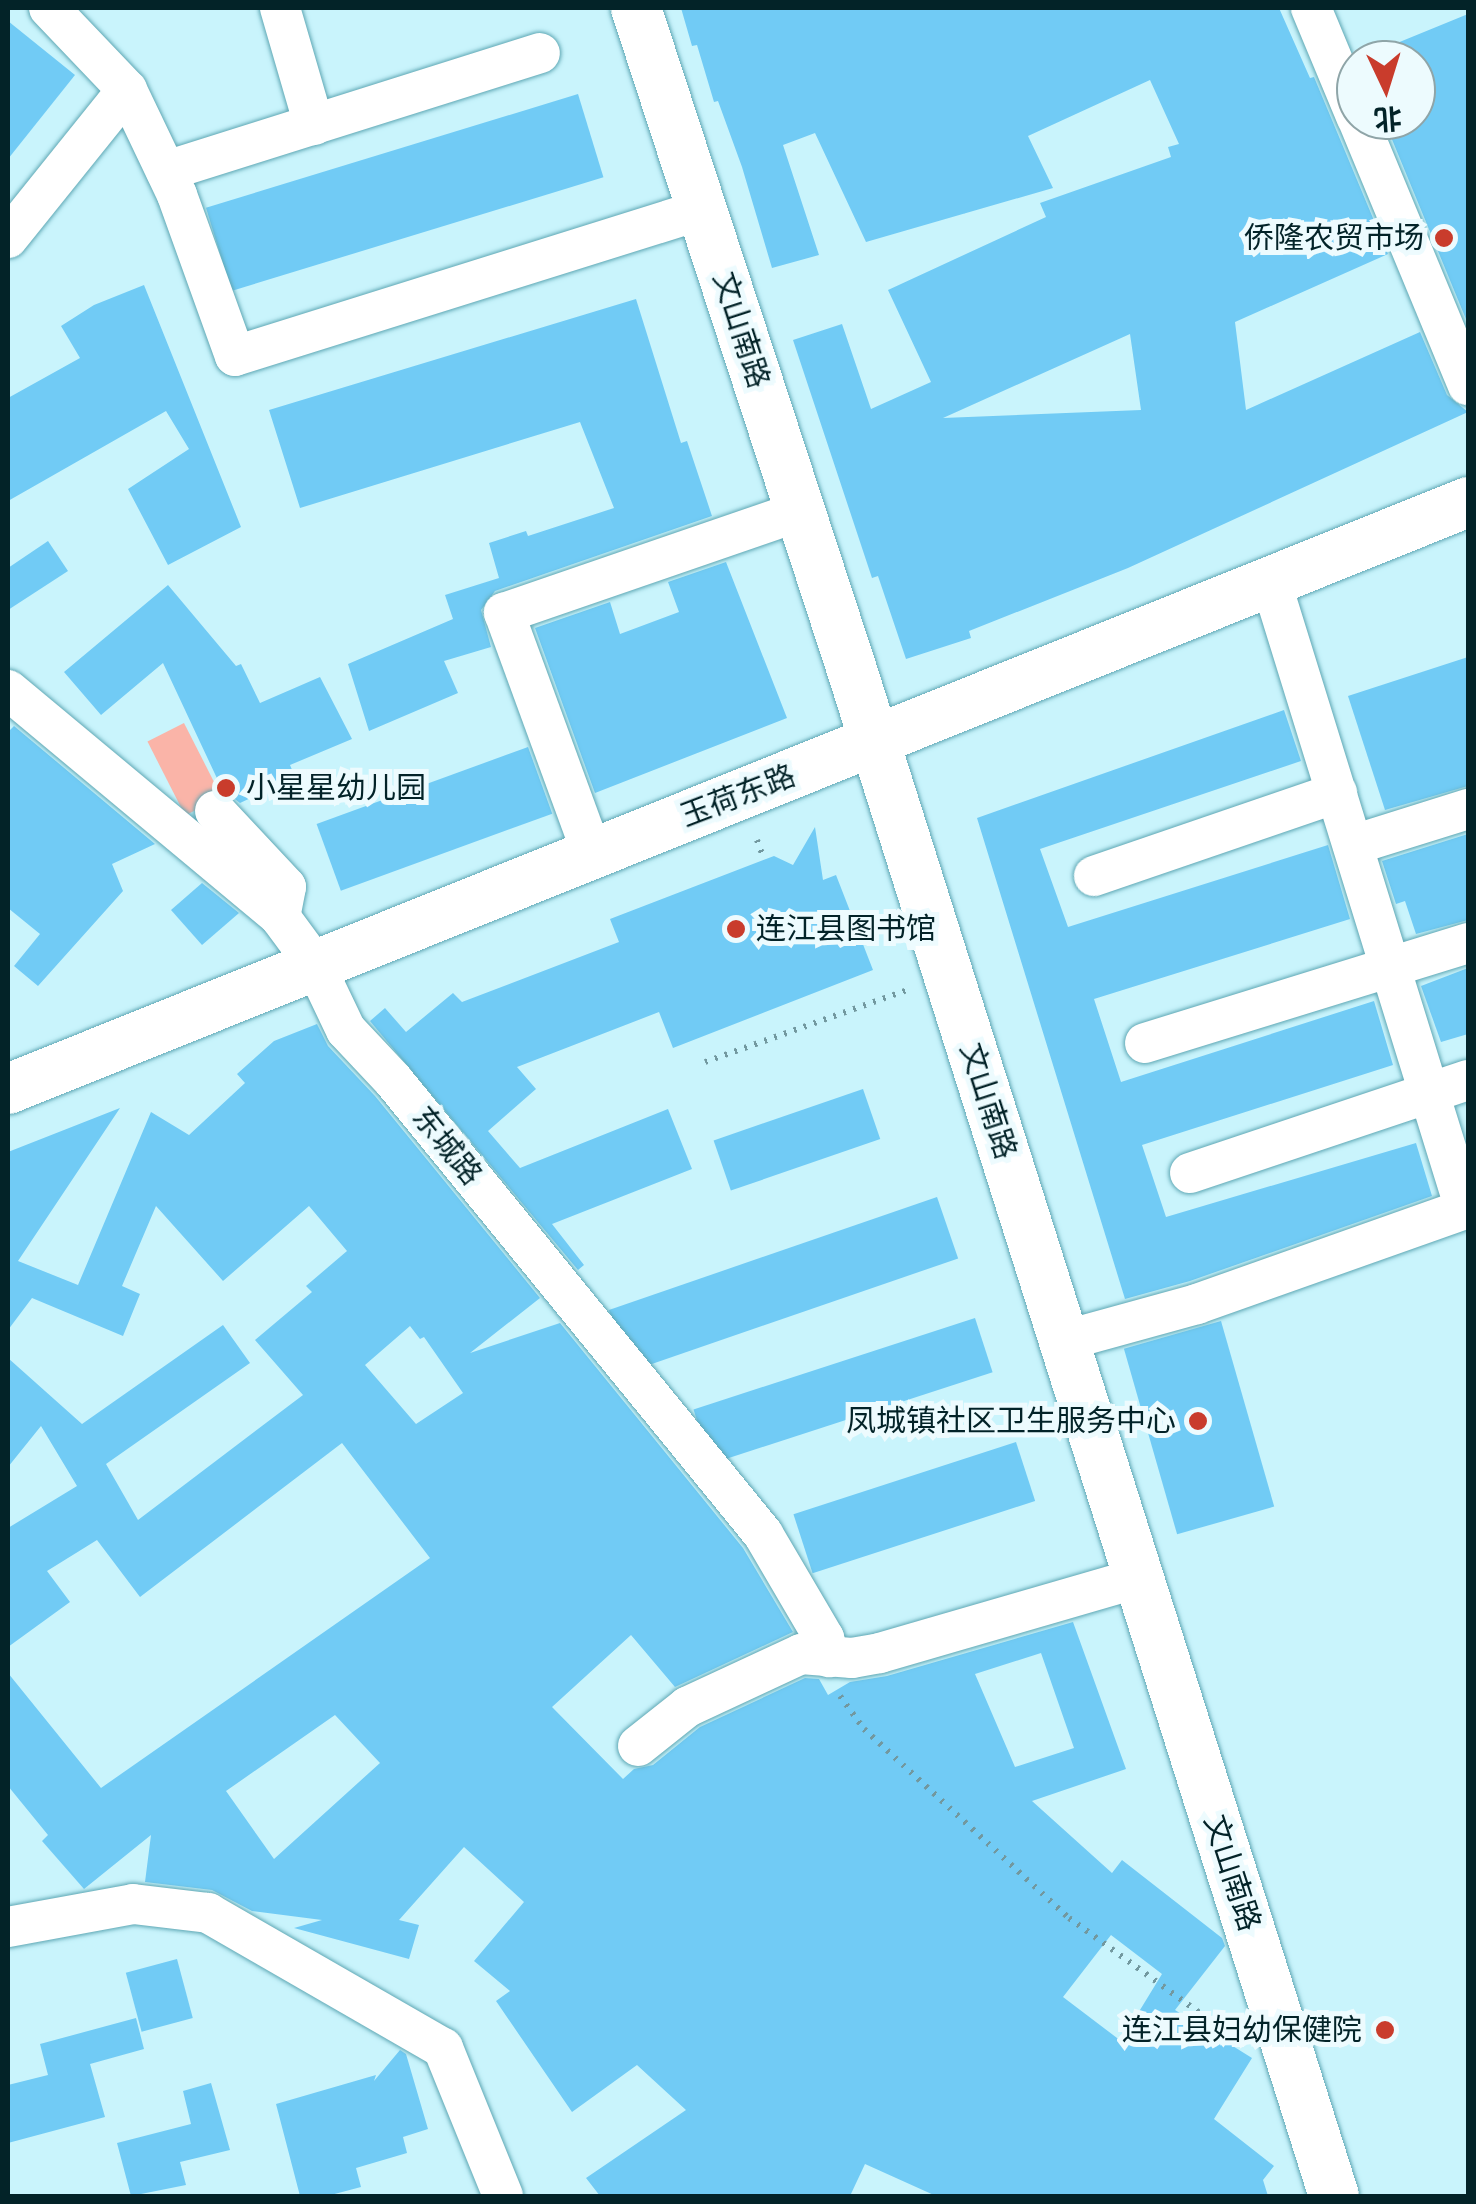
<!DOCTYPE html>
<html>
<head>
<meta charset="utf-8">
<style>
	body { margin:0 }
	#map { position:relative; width:1476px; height:2204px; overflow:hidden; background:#c9f4fc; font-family:Jost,"Noto Sans SC",sans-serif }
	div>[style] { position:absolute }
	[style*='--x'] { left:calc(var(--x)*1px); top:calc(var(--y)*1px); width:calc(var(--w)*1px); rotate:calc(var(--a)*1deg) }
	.green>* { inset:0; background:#fab4a8; transform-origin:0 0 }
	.building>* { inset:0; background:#71cbf5; transform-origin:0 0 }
	.path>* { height:6px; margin-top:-3px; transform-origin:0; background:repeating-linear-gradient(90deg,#72989f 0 2.5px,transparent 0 10.5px) }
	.roads { filter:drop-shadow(0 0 2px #5ea7b4) drop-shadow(0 0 2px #5ea7b4) }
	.minor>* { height:40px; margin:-20px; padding:0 20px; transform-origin:20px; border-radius:20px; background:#fff }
	.major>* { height:50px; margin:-25px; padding:0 25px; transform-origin:25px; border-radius:25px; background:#fff }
	.dots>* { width:28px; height:28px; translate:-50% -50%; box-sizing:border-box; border:5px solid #edfbfe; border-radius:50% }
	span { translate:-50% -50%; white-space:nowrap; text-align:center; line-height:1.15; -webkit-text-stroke:10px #edfbfe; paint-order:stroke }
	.poi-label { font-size:30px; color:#032328 }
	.right { translate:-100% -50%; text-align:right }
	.left { translate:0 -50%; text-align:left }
	.street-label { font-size:30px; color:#032328 }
	.frame { position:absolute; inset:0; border:10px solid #032328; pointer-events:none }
	.north { position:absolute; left:1336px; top:40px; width:100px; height:100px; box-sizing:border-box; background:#edfbfe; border:2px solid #8fa5a8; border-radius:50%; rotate:176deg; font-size:28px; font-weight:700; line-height:40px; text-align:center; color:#032328 }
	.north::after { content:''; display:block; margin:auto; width:35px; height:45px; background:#c93c2c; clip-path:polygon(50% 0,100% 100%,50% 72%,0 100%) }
</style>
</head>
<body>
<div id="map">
	<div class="green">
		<div style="left:184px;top:723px;width:83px;height:41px;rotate:63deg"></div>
	</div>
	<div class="building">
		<div style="clip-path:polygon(evenodd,681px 8px,1279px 8px,1310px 78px,1314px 77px,1388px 254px,1235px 322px,1246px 410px,1420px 332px,1447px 395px,1468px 412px,1128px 568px,969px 631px,971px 638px,906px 659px,878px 576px,872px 578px,793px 340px,842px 324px,871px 409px,931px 382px,888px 290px,1046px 217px,1040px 203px,1171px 157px,1168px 147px,1179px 144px,1150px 80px,1028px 136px,1053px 188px,866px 242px,815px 133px,783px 145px,819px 255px,772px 268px,742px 167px,718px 101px,714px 102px,697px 45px,692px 46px,681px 8px,1130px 334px,1141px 410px,943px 418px,1130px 334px)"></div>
		<div style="clip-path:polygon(1468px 14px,1468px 324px,1384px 120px,1416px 120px,1416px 60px,1358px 59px)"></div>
		<div style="clip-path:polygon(8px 21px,75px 75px,8px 159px)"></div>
		<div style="left:578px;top:94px;width:87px;height:389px;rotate:73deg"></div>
		<div style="clip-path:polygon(144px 285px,241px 527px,168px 565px,128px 489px,189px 449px,166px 411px,8px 501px,8px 398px,80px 358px,61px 326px,94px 305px)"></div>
		<div style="clip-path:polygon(636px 299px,681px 443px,687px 441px,712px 516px,495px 591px,481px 610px,491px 647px,444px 661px,458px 693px,369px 731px,348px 664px,453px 619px,445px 595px,499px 578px,489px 543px,526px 531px,528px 536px,614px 508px,580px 422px,300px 508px,269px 410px)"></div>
		<div style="clip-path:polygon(48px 541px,68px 571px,8px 610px,8px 568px)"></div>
		<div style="clip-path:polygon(726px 562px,787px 718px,595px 793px,535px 628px,610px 602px,620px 634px,679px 612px,668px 582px)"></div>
		<div style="clip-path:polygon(168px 585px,236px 666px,241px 664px,260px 703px,320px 677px,352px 739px,290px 765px,295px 777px,240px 803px,222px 789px,163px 663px,101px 715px,64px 672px)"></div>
		<div style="clip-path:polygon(1468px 657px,1468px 786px,1385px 810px,1348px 696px)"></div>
		<div style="clip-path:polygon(1284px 710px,1301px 761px,1040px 849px,1068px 927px,1328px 845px,1350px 919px,1094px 999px,1121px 1082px,1374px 1001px,1393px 1065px,1142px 1145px,1166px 1217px,1416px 1143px,1432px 1196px,1190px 1281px,1125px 1299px,977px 818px)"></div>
		<div style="clip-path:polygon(14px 726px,155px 844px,112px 864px,123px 891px,38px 986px,14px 966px,40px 934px,8px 908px,8px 732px)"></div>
		<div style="left:528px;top:747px;width:71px;height:225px;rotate:70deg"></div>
		<div style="clip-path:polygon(815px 827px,823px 880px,836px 875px,873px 970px,673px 1048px,659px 1012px,517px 1067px,536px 1089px,488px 1131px,520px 1168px,668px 1109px,692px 1169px,552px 1224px,584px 1265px,578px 1270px,370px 1021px,385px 1008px,406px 1032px,453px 993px,462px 1002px,619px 942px,610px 919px,774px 856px,793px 865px)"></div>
		<div style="clip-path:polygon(1468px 834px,1468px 920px,1416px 934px,1405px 901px,1396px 904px,1382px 861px)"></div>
		<div style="clip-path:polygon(202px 883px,239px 913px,202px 945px,171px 910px)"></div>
		<div style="clip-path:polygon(1468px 968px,1468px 1034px,1441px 1042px,1421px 986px)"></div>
		<div style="clip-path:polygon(evenodd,317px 1024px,328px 1046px,375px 1096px,540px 1298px,470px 1353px,560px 1323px,743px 1548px,793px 1632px,675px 1687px,631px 1635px,552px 1707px,623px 1779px,634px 1769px,653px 1765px,700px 1727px,805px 1678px,819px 1679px,828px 1695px,850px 1682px,887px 1676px,1073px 1622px,1126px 1769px,1032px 1801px,1112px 1873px,1122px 1860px,1222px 1938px,1225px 1946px,1175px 2010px,1252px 2058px,1214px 2119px,1274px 2166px,1263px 2180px,1268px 2196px,936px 2196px,865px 2164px,850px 2196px,600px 2196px,586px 2178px,686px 2110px,637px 2065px,572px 2112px,496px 2001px,510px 1991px,474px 1961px,524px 1902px,464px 1847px,399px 1920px,419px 1925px,409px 1959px,294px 1928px,322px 1920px,252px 1911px,212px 1890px,145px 1882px,151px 1835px,84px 1889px,42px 1841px,48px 1835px,8px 1786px,8px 1673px,101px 1788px,430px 1558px,342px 1443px,140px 1597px,97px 1540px,47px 1571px,70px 1602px,8px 1647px,8px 1528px,77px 1486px,41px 1426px,8px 1467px,8px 1358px,82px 1424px,223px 1325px,250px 1363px,106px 1464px,138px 1520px,303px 1395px,255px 1340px,312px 1292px,306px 1286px,347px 1251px,309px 1206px,223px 1281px,156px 1206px,122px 1286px,140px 1294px,123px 1336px,32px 1298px,8px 1330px,8px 1152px,120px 1108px,18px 1261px,78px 1285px,151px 1112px,189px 1135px,245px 1083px,237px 1074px,274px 1041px,317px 1024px,410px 1326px,420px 1339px,424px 1337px,463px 1393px,416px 1424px,365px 1365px,410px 1326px,317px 1024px,1041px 1653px,1074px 1748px,1015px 1767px,975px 1674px,1041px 1653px,317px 1024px,335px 1715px,380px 1763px,274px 1859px,226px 1791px,335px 1715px,317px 1024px,1111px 1935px,1162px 1974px,1121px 2041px,1063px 1997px,1111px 1935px)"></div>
		<div style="left:863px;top:1089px;width:53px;height:158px;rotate:71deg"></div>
		<div style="left:937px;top:1197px;width:65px;height:347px;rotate:71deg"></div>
		<div style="left:975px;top:1318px;width:57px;height:296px;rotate:72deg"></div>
		<div style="left:1221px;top:1321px;width:193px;height:101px;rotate:74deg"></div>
		<div style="left:1016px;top:1442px;width:62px;height:234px;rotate:72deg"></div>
		<div style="left:177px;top:1959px;width:61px;height:53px;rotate:75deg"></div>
		<div style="clip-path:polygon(136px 2018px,144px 2049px,90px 2064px,105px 2117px,8px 2143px,8px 2085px,48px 2075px,40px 2044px)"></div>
		<div style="clip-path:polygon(400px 2050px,406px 2054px,428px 2129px,403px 2137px,407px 2153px,356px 2168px,361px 2187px,327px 2196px,300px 2196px,276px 2104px,376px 2075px,374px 2081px)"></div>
		<div style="clip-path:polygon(211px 2083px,230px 2150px,180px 2162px,186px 2185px,131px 2196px,117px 2143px,191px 2124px,183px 2091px)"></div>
	</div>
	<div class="path">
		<div style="--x:757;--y:840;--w:20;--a:70"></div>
		<div style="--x:705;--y:1062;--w:214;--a:-19.6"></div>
		<div style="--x:840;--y:1696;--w:41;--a:54"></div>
		<div style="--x:864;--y:1729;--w:279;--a:42.7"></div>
		<div style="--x:1069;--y:1918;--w:213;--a:36"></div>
	</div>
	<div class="roads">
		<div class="minor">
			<div style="--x:49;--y:8;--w:113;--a:46.4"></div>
			<div style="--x:127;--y:90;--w:116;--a:64.5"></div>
			<div style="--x:177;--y:195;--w:171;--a:70.2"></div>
			<div style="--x:235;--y:356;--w:489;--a:-17.4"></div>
			<div style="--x:280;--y:8;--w:122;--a:73.8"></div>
			<div style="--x:1311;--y:8;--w:117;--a:67.4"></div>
			<div style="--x:1358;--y:120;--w:287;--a:67.5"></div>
			<div style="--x:166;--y:171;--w:392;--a:-17.5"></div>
			<div style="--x:8;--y:238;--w:190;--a:-51.2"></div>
			<div style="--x:1271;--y:582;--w:656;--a:72.81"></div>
			<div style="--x:8;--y:690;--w:354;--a:39.8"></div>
			<div style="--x:280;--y:917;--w:57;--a:53.5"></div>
			<div style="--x:314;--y:963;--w:74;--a:64.5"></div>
			<div style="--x:346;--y:1030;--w:69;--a:46.8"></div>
			<div style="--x:393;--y:1080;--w:586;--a:50.82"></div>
			<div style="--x:763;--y:1534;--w:121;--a:59.6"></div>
			<div style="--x:824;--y:1638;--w:20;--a:75"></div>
			<div style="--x:215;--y:811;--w:104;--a:46.9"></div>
			<div style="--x:286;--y:887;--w:31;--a:101"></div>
			<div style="--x:1353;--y:845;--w:121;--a:-17.4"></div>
			<div style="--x:592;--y:853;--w:256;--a:-110.1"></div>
			<div style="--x:504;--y:613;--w:313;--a:-19"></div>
			<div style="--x:1094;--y:876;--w:257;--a:-18.9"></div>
			<div style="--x:1145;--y:1043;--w:338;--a:-17.2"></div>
			<div style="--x:1190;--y:1173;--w:293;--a:-18.5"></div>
			<div style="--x:1063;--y:1341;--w:139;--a:-15.4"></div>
			<div style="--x:1197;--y:1304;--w:288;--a:-19.5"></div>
			<div style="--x:638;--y:1746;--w:63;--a:-38.5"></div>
			<div style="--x:687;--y:1707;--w:126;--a:-24.9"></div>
			<div style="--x:801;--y:1654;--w:51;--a:4.5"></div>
			<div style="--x:852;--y:1658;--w:28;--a:-10"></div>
			<div style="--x:880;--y:1653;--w:269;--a:-16.2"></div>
			<div style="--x:8;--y:1927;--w:127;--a:-10.4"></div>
			<div style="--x:133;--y:1904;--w:76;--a:6.8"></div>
			<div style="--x:208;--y:1913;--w:271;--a:29.9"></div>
			<div style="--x:443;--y:2048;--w:160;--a:67.9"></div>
		</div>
		<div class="major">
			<div style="--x:636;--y:8;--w:696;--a:71.93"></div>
			<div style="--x:852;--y:670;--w:1600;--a:72.47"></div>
			<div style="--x:8;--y:1089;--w:1574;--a:-21.9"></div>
		</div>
	</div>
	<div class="dots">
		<div style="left:1444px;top:238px;background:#c93c2c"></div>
		<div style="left:226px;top:788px;background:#c93c2c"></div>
		<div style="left:736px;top:929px;background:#c93c2c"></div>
		<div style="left:1198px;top:1421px;background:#c93c2c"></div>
		<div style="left:1385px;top:2030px;background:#c93c2c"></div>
	</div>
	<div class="poi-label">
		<span class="right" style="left:1424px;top:238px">侨隆农贸市场</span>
		<span class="left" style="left:246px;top:788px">小星星幼儿园</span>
		<span class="left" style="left:756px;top:929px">连江县图书馆</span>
		<span class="right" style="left:1176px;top:1421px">凤城镇社区卫生服务中心</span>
		<span class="right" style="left:1362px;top:2030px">连江县妇幼保健院</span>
	</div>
	<div class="street-label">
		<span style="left:741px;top:330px;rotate:72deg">文山南路</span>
		<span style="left:738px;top:796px;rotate:-21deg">玉荷东路</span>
		<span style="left:988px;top:1101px;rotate:72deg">文山南路</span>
		<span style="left:447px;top:1146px;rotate:51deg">东城路</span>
		<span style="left:1232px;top:1873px;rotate:72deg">文山南路</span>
	</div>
	<div class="frame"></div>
	<div class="north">北</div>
</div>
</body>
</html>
